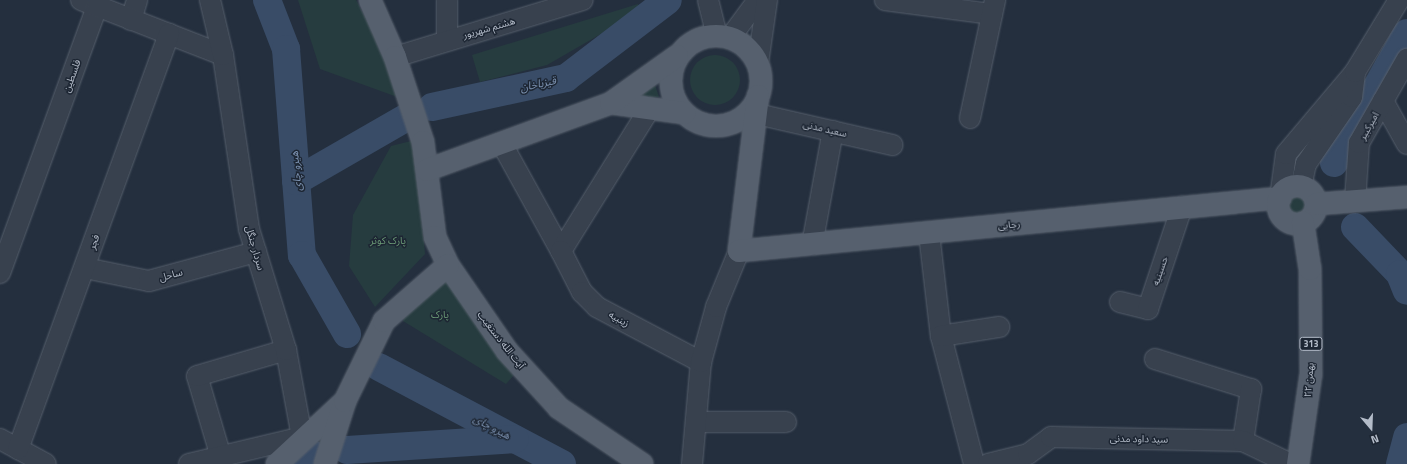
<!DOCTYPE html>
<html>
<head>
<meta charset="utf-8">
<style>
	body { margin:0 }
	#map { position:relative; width:1407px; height:464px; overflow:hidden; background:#242f3e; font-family:"Titillium Web","Noto Sans Arabic",sans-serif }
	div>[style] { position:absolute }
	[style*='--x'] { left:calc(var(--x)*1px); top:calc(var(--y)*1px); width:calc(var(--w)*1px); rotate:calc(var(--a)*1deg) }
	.green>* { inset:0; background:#263c3f }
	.round { border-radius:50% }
	.river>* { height:28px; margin:-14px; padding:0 14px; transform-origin:14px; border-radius:14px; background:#394c67 }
	.roads { filter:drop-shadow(0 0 1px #565f6c) drop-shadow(0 0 1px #565f6c) }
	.minor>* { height:20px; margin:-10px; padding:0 10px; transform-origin:10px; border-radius:10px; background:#38414e }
	.major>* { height:22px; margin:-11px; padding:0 11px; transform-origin:11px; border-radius:11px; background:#56606e }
	.major>.ring { margin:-11px; padding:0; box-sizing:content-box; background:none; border:22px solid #56606e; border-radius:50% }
	span { translate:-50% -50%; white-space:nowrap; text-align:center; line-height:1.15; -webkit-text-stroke:3px #1d2633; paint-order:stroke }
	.shield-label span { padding:1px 3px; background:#1d2633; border:1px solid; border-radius:3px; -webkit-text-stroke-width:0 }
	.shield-label { font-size:9px; color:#b4bcc9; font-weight:700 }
	.street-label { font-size:10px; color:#b4bcc9 }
	.park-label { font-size:10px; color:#6b9a76 }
	.water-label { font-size:11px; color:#7c92b1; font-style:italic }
	.north { position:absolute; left:1351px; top:408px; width:40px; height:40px; -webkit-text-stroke:3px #1d2633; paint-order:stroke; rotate:161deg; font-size:11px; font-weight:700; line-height:16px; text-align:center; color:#b4bcc9 }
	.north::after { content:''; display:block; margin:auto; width:14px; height:18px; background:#b4bcc9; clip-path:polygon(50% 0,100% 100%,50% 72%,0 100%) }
</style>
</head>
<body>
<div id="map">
	<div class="green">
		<div style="clip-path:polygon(298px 0,356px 0,411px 102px,320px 69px)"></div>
		<div style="clip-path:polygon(638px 4px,639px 12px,547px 65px,480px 82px,472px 55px)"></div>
		<div class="round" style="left:690px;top:55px;width:50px;height:50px"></div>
		<div style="clip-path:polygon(655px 85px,659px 97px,637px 98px)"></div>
		<div style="clip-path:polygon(415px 140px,425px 254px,375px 307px,349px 266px,353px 215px,391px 146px)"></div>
		<div class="round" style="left:1282px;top:191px;width:30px;height:30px"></div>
		<div style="clip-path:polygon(445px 279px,514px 375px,506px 384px,403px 321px,406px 312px)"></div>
	</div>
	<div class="river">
		<div style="--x:267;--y:0;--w:53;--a:68.8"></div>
		<div style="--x:286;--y:49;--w:207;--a:85.6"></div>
		<div style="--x:302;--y:255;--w:91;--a:60.3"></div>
		<div style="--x:432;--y:107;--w:137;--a:-12.2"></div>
		<div style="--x:566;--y:78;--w:128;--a:-37.4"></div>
		<div style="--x:1334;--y:163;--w:149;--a:-60.7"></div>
		<div style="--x:296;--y:181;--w:138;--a:-29.9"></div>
		<div style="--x:1355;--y:227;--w:65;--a:46.2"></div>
		<div style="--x:1400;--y:274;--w:18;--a:68"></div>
		<div style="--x:379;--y:367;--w:207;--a:27.9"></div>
		<div style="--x:347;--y:450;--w:168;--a:-3.7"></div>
		<div style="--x:306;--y:464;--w:12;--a:-55"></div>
		<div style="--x:1400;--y:464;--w:28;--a:-75"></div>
	</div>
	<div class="roads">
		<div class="minor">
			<div style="--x:81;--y:0;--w:17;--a:21"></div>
			<div style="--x:447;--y:0;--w:40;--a:90"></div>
			<div style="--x:708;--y:0;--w:36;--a:76"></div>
			<div style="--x:885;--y:0;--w:108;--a:7.5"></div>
			<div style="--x:131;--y:20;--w:21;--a:-73"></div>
			<div style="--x:730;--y:38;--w:47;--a:-53.6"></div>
			<div style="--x:395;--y:57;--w:196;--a:-16.9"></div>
			<div style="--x:758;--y:63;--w:64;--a:-81.9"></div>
			<div style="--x:1383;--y:101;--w:49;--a:60.8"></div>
			<div style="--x:757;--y:114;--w:139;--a:12.9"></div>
			<div style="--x:970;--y:118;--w:121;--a:-78"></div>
			<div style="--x:502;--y:144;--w:122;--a:61.1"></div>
			<div style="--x:561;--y:251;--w:168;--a:-58.1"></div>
			<div style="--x:1301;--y:187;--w:24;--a:-78"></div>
			<div style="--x:1306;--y:164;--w:81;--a:-55.5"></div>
			<div style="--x:1352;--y:97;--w:25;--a:-83"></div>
			<div style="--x:1280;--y:198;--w:44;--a:-82.2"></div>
			<div style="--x:1286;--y:154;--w:107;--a:-49.9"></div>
			<div style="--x:1355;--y:72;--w:84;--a:-58.6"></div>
			<div style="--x:1355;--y:201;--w:58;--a:-86.1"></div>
			<div style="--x:1359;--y:143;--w:97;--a:-60.3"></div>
			<div style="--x:929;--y:233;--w:104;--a:83.4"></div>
			<div style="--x:941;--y:336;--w:132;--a:75.5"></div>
			<div style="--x:812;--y:245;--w:116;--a:-79.6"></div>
			<div style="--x:561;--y:251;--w:46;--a:62.9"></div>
			<div style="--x:582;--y:292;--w:21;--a:45"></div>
			<div style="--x:597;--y:307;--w:118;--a:27.9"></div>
			<div style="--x:85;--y:268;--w:65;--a:11.5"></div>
			<div style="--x:149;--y:281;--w:111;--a:-15.2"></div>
			<div style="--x:0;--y:273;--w:284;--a:-70"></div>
			<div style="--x:97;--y:6;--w:135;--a:21.3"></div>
			<div style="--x:1120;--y:302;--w:29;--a:14"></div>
			<div style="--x:1148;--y:309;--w:108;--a:-71.6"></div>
			<div style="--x:941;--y:336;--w:59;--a:-8.8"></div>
			<div style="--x:1155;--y:359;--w:101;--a:17.4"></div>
			<div style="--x:1251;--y:389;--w:53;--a:98.7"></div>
			<div style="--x:698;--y:422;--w:88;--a:0"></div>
			<div style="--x:0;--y:439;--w:52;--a:28.5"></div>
			<div style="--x:18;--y:449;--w:442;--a:-70"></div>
			<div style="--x:221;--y:457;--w:84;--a:-106.5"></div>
			<div style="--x:197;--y:376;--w:93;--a:-16.3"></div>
			<div style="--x:189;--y:464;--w:116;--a:-13.4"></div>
			<div style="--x:302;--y:437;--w:88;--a:-100.4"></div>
			<div style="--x:286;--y:350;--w:127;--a:-107"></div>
			<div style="--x:249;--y:229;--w:176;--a:-98.5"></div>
			<div style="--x:223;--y:55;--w:57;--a:-103.3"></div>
			<div style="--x:692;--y:464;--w:102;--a:-85"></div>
			<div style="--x:701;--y:362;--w:57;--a:-74.7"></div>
			<div style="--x:716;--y:307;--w:61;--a:-67.7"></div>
			<div style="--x:988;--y:464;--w:41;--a:-14"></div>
			<div style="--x:1028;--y:454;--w:29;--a:-36"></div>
			<div style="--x:1051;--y:437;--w:192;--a:1.2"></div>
			<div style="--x:1243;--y:441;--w:53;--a:25.6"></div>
		</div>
		<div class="major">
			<div style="--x:370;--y:0;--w:62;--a:66.3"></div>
			<div style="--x:395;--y:57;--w:89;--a:71.8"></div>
			<div style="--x:423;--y:142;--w:96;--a:82.8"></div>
			<div style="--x:435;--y:237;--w:31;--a:65"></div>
			<div style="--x:448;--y:265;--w:104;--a:55.5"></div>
			<div style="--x:507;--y:351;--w:77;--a:47.6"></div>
			<div style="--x:559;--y:408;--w:100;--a:34"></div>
			<div class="ring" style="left:671px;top:36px;width:68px;height:68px"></div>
			<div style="--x:758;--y:96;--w:156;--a:97"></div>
			<div style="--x:739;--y:251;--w:544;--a:-5.6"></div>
			<div style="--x:611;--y:103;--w:74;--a:7.8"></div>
			<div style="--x:427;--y:170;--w:196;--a:-20"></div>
			<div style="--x:611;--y:103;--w:81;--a:-35.5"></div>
			<div class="ring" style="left:1278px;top:186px;width:16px;height:16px"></div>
			<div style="--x:1317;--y:204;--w:90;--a:-4.4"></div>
			<div style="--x:277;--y:464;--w:93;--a:-42.8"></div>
			<div style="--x:325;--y:464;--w:66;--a:-72.4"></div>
			<div style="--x:345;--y:401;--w:89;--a:-64"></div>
			<div style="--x:384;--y:321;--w:85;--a:-41.2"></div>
			<div style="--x:1298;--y:464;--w:91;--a:-81.8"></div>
			<div style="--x:1311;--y:374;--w:105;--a:-90.5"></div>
			<div style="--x:1310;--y:269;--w:47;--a:-98.7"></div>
		</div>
	</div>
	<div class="shield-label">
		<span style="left:1311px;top:344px">313</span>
	</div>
	<div class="street-label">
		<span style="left:489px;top:28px;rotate:-16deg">هشتم شهریور</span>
		<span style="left:72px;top:76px;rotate:-70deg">فلسطین</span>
		<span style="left:1369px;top:126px;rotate:-61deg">امیرکبیر</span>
		<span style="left:825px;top:129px;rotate:13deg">سعید مدنی</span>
		<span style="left:1009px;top:225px;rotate:-6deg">رجایی</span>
		<span style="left:94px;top:242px;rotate:-70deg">فجر</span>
		<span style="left:255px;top:248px;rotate:74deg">سردار جنگل</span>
		<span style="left:1160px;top:271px;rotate:-71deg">حسینیه</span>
		<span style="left:171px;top:275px;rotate:-15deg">ساحل</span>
		<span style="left:619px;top:319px;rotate:29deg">زینبیه</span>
		<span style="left:501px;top:340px;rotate:52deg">آیت الله دستغیب</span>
		<span style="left:1309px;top:380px;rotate:-85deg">۲۲ بهمن</span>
		<span style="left:1139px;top:439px;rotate:1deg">سید داود مدنی</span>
	</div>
	<div class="park-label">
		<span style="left:388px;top:241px">پارک کوثر</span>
		<span style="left:440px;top:315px">پارک</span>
	</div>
	<div class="water-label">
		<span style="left:538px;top:84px;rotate:-12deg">قیزباخان</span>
		<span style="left:296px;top:171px;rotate:-95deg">هیرو چای</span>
		<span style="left:492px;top:427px;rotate:28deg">هیرو چای</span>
	</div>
	<div class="north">N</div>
</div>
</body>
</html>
